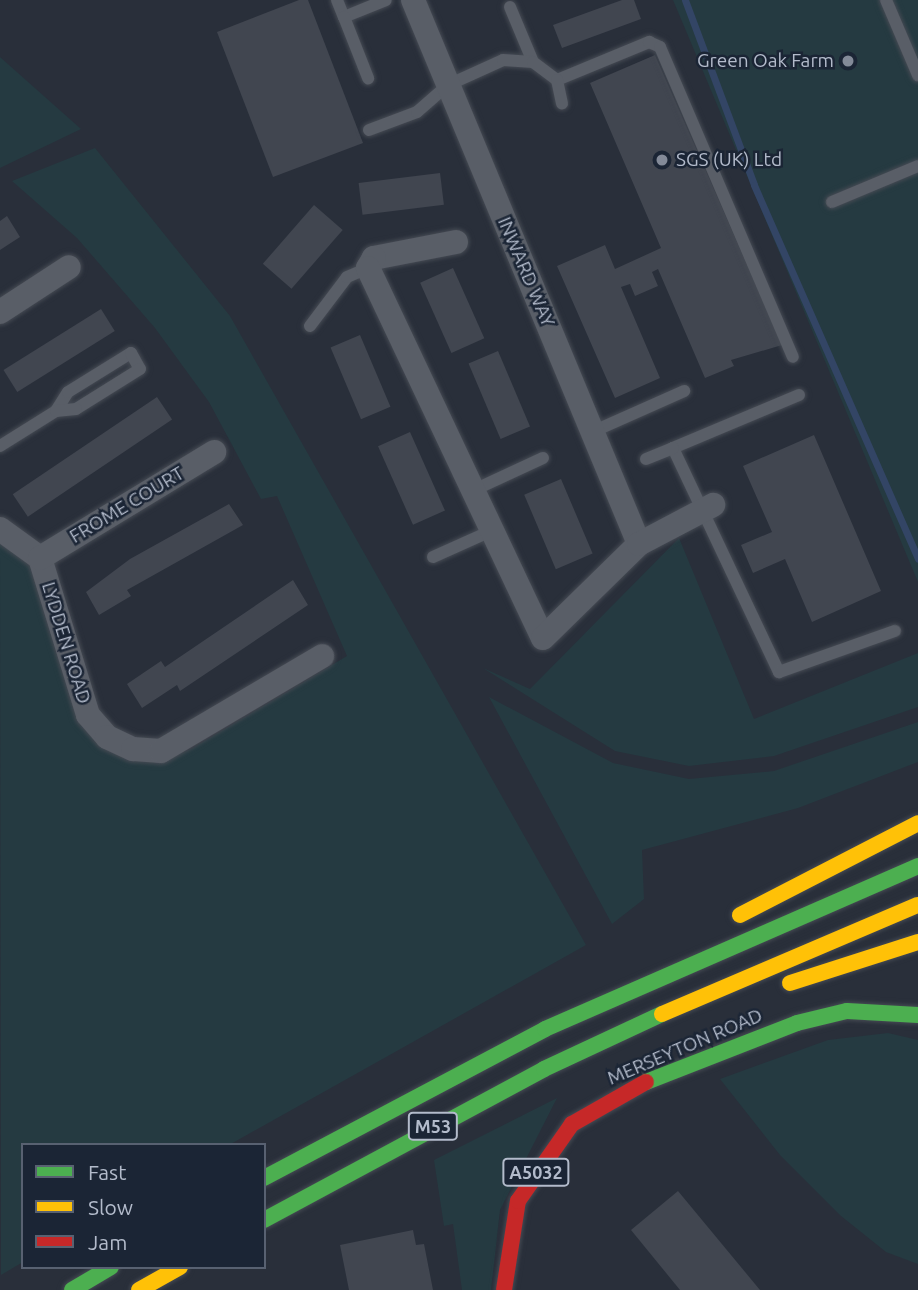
<!DOCTYPE html>
<html>
<head>
<meta charset="utf-8">
<style>
	body { margin:0 }
	#map { position:relative; width:918px; height:1290px; overflow:hidden; background:#292f3a; font-family:Ubuntu,sans-serif }
	div>[style] { position:absolute }
	[style*='--x'] { left:calc(var(--x)*1px); top:calc(var(--y)*1px); width:calc(var(--w)*1px); rotate:calc(var(--a)*1deg) }
	.green>* { inset:0; background:#253a41 }
	.stream>* { height:7px; margin:-3.5px; padding:0 3.5px; transform-origin:3.5px; border-radius:3.5px; background:#334565 }
	.building>* { inset:0; background:#414650; transform-origin:0 0 }
	.roads { filter:drop-shadow(0 0 2px #454a53) drop-shadow(0 0 2px #454a53) }
	.lane>* { height:12px; margin:-6px; padding:0 6px; transform-origin:6px; border-radius:6px; background:#595e67 }
	.street>* { height:24px; margin:-12px; padding:0 12px; transform-origin:12px; border-radius:12px; background:#595e67 }
	.fast>* { height:16px; margin:-8px; padding:0 8px; transform-origin:8px; border-radius:8px; background:#4caf50 }
	.slow>* { height:16px; margin:-8px; padding:0 8px; transform-origin:8px; border-radius:8px; background:#ffc107 }
	.jam>* { height:16px; margin:-8px; padding:0 8px; transform-origin:8px; border-radius:8px; background:#c62828 }
	.dots>* { width:19px; height:19px; translate:-50% -50%; box-sizing:border-box; border:4px solid #1b2535; border-radius:50% }
	span { translate:-50% -50%; white-space:nowrap; text-align:center; line-height:1.15; -webkit-text-stroke:5px #1b2535; paint-order:stroke }
	.shield-label span { padding:2px 5px; background:#1b2535; border:2px solid; border-radius:5px; -webkit-text-stroke-width:0 }
	.shield-label { font-size:18px; color:#b3bbcb; font-weight:700 }
	.poi-label { font-size:19px; color:#b3bbcb }
	.right { translate:-100% -50%; text-align:right }
	.left { translate:0 -50%; text-align:left }
	.street-label { font-size:19px; color:#b3bbcb }
	.legend { position:absolute; left:21px; top:1143px; width:245px; height:126px; box-sizing:border-box; background:#1b2535; border:2px solid #586171; margin:0; padding:9px 12px; list-style:none; font-size:21px; color:#b3bbcb }
	.legend li { display:flex; align-items:center; gap:14px; height:35px }
	.legend b { width:35px; border:2px solid #586171 }
</style>
</head>
<body>
<div id="map">
	<div class="green">
		<div style="clip-path:polygon(673px 0,918px 0,918px 582px)"></div>
		<div style="clip-path:polygon(0 57px,81px 129px,0 168px)"></div>
		<div style="clip-path:polygon(95px 148px,230px 316px,586px 945px,229px 1145px,23px 1145px,23px 1262px,1px 1275px,0 537px,35px 564px,82px 719px,164px 759px,191px 749px,347px 656px,277px 496px,261px 499px,209px 402px,155px 328px,77px 238px,12px 181px)"></div>
		<div style="clip-path:polygon(679px 538px,754px 719px,918px 653px,918px 707px,774px 756px,689px 766px,615px 751px,483px 668px,530px 689px)"></div>
		<div style="clip-path:polygon(489px 697px,613px 763px,689px 779px,774px 771px,918px 722px,918px 762px,798px 808px,642px 850px,644px 899px,612px 924px)"></div>
		<div style="clip-path:polygon(888px 1033px,918px 1040px,918px 1264px,886px 1252px,841px 1216px,780px 1155px,720px 1079px,828px 1040px)"></div>
		<div style="clip-path:polygon(557px 1098px,500px 1210px,491px 1290px,462px 1290px,453px 1224px,444px 1226px,434px 1160px)"></div>
	</div>
	<div class="stream">
		<div style="--x:685;--y:0;--w:197;--a:69.5"></div>
		<div style="--x:754;--y:185;--w:408;--a:66.3"></div>
	</div>
	<div class="building">
		<div style="clip-path:polygon(299px 0,308px 0,363px 143px,273px 177px,217px 32px)"></div>
		<div style="clip-path:polygon(622px 0,634px 0,641px 19px,562px 48px,553px 25px)"></div>
		<div style="clip-path:polygon(655px 55px,782px 345px,731px 360px,734px 366px,705px 378px,658px 269px,652px 272px,658px 286px,635px 296px,630px 284px,621px 287px,660px 378px,615px 398px,557px 266px,605px 245px,615px 269px,661px 248px,590px 83px)"></div>
		<div style="left:440px;top:173px;width:32px;height:82px;rotate:83deg"></div>
		<div style="left:314px;top:205px;width:38px;height:78px;rotate:41deg"></div>
		<div style="clip-path:polygon(7px 216px,20px 237px,0 250px,0 221px)"></div>
		<div style="left:453px;top:268px;width:77px;height:36px;rotate:66deg"></div>
		<div style="left:101px;top:309px;width:26px;height:115px;rotate:58deg"></div>
		<div style="left:360px;top:335px;width:78px;height:32px;rotate:67deg"></div>
		<div style="left:498px;top:351px;width:82px;height:32px;rotate:67deg"></div>
		<div style="left:157px;top:397px;width:27px;height:174px;rotate:56deg"></div>
		<div style="left:410px;top:432px;width:86px;height:35px;rotate:66deg"></div>
		<div style="clip-path:polygon(814px 435px,881px 591px,812px 622px,785px 559px,753px 573px,741px 545px,772px 532px,743px 466px)"></div>
		<div style="left:561px;top:479px;width:81px;height:40px;rotate:67deg"></div>
		<div style="clip-path:polygon(229px 504px,243px 525px,127px 590px,131px 596px,99px 615px,86px 592px,130px 559px)"></div>
		<div style="clip-path:polygon(293px 580px,308px 605px,180px 691px,177px 685px,142px 708px,127px 684px,161px 661px,165px 667px)"></div>
		<div style="clip-path:polygon(678px 1191px,760px 1290px,680px 1290px,631px 1230px)"></div>
		<div style="clip-path:polygon(413px 1230px,416px 1245px,424px 1244px,433px 1290px,349px 1290px,340px 1245px)"></div>
	</div>
	<div class="roads">
		<div class="lane">
			<div style="--x:337;--y:0;--w:18;--a:68"></div>
			<div style="--x:344;--y:17;--w:45;--a:-22"></div>
			<div style="--x:886;--y:0;--w:82;--a:66.9"></div>
			<div style="--x:510;--y:7;--w:60;--a:67.3"></div>
			<div style="--x:344;--y:17;--w:66;--a:68.5"></div>
			<div style="--x:557;--y:80;--w:100;--a:-22.4"></div>
			<div style="--x:649;--y:42;--w:12;--a:24"></div>
			<div style="--x:660;--y:47;--w:337;--a:66.8"></div>
			<div style="--x:369;--y:130;--w:51;--a:-20.6"></div>
			<div style="--x:417;--y:112;--w:41;--a:-41.1"></div>
			<div style="--x:448;--y:85;--w:60;--a:-24.4"></div>
			<div style="--x:503;--y:60;--w:30;--a:4"></div>
			<div style="--x:533;--y:62;--w:30;--a:37"></div>
			<div style="--x:557;--y:80;--w:24;--a:78"></div>
			<div style="--x:832;--y:202;--w:93;--a:-22.7"></div>
			<div style="--x:310;--y:326;--w:61;--a:-52.9"></div>
			<div style="--x:347;--y:277;--w:23;--a:-23"></div>
			<div style="--x:799;--y:395;--w:137;--a:157.2"></div>
			<div style="--x:673;--y:448;--w:248;--a:64.7"></div>
			<div style="--x:779;--y:672;--w:123;--a:-19.5"></div>
			<div style="--x:592;--y:432;--w:101;--a:-24"></div>
			<div style="--x:0;--y:446;--w:66;--a:-32"></div>
			<div style="--x:56;--y:411;--w:22;--a:-58"></div>
			<div style="--x:68;--y:392;--w:74;--a:-31.8"></div>
			<div style="--x:131;--y:353;--w:18;--a:61"></div>
			<div style="--x:140;--y:369;--w:75;--a:148"></div>
			<div style="--x:76;--y:409;--w:20;--a:174"></div>
			<div style="--x:646;--y:459;--w:29;--a:-22"></div>
			<div style="--x:474;--y:490;--w:76;--a:-24.9"></div>
			<div style="--x:433;--y:557;--w:66;--a:-24.2"></div>
		</div>
		<div class="street">
			<div style="--x:413;--y:0;--w:589;--a:67.44"></div>
			<div style="--x:456;--y:242;--w:84;--a:169"></div>
			<div style="--x:374;--y:258;--w:12;--a:121"></div>
			<div style="--x:368;--y:268;--w:409;--a:64.7"></div>
			<div style="--x:543;--y:638;--w:134;--a:-44.4"></div>
			<div style="--x:639;--y:544;--w:84;--a:-27.8"></div>
			<div style="--x:0;--y:312;--w:82;--a:-33.1"></div>
			<div style="--x:0;--y:529;--w:49;--a:35.9"></div>
			<div style="--x:40;--y:558;--w:164;--a:73"></div>
			<div style="--x:88;--y:715;--w:29;--a:49"></div>
			<div style="--x:107;--y:737;--w:29;--a:25"></div>
			<div style="--x:133;--y:749;--w:28;--a:4"></div>
			<div style="--x:161;--y:751;--w:187;--a:-30.5"></div>
			<div style="--x:40;--y:558;--w:204;--a:-31.3"></div>
		</div>
		<div class="fast">
			<div style="--x:646;--y:1082;--w:162;--a:-21.3"></div>
			<div style="--x:797;--y:1023;--w:51;--a:-13.5"></div>
			<div style="--x:847;--y:1011;--w:71;--a:3.2"></div>
			<div style="--x:264;--y:1178;--w:318;--a:-27.9"></div>
			<div style="--x:545;--y:1029;--w:407;--a:-23.6"></div>
			<div style="--x:264;--y:1220;--w:318;--a:-28.3"></div>
			<div style="--x:544;--y:1069;--w:130;--a:-25"></div>
			<div style="--x:72;--y:1290;--w:45;--a:-30.5"></div>
		</div>
		<div class="slow">
			<div style="--x:740;--y:915;--w:200;--a:-27.3"></div>
			<div style="--x:790;--y:983;--w:134;--a:-17.8"></div>
			<div style="--x:662;--y:1014;--w:278;--a:-23.1"></div>
			<div style="--x:139;--y:1290;--w:47;--a:-29.3"></div>
		</div>
		<div class="jam">
			<div style="--x:504;--y:1290;--w:90;--a:-81.1"></div>
			<div style="--x:518;--y:1201;--w:94;--a:-55"></div>
			<div style="--x:572;--y:1124;--w:85;--a:-29.6"></div>
		</div>
	</div>
	<div class="dots">
		<div style="left:848px;top:61px;background:#838a98"></div>
		<div style="left:662px;top:160px;background:#838a98"></div>
	</div>
	<div class="shield-label">
		<span style="left:433px;top:1126px">M53</span>
		<span style="left:536px;top:1172px">A5032</span>
	</div>
	<div class="poi-label">
		<span class="right" style="left:834px;top:61px">Green Oak Farm</span>
		<span class="left" style="left:676px;top:160px">SGS (UK) Ltd</span>
	</div>
	<div class="street-label">
		<span style="left:526px;top:272px;rotate:67deg">INWARD WAY</span>
		<span style="left:127px;top:505px;rotate:-31deg">FROME COURT</span>
		<span style="left:66px;top:643px;rotate:73deg">LYDDEN ROAD</span>
		<span style="left:685px;top:1047px;rotate:-23deg">MERSEYTON ROAD</span>
	</div>
	<ul class="legend">
	<li><b style="height:9px;background:#4caf50"></b>Fast</li>
	<li><b style="height:9px;background:#ffc107"></b>Slow</li>
	<li><b style="height:9px;background:#c62828"></b>Jam</li>
	</ul>
</div>
</body>
</html>
